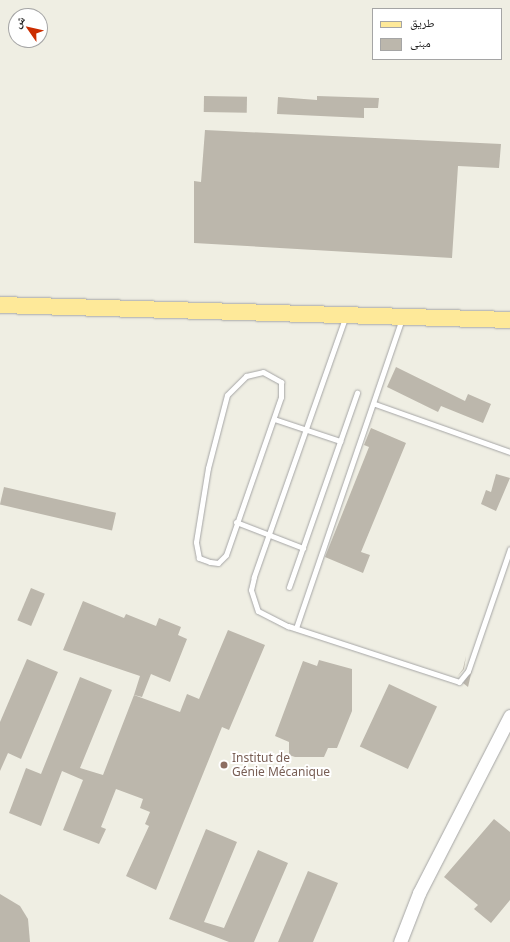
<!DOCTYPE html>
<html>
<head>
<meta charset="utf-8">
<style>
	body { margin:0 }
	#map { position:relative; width:510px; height:942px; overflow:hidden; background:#efeee3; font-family:"Noto Sans","Noto Naskh Arabic",sans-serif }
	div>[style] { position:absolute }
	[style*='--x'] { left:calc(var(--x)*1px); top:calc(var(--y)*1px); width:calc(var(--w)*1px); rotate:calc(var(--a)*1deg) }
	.building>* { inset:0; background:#bcb7ac; transform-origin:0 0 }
	.roads { filter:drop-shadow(0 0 1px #a5a5a5) drop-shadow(0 0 1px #a5a5a5) }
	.service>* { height:5px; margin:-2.5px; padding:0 2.5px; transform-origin:2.5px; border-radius:2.5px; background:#fff }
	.tertiary>* { height:13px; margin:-6.5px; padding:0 6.5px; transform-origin:6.5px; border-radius:6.5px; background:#fff }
	.primary>* { height:16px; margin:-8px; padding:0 8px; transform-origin:8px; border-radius:8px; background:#fee999 }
	.dots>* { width:11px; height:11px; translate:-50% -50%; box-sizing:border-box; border:2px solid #fff; border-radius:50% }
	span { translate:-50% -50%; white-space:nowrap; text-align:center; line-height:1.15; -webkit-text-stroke:4px #fff; paint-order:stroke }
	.education-label { font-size:12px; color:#785e54 }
	.left { translate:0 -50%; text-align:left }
	.legend { position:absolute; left:372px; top:8px; width:130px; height:52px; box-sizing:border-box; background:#fff; border:1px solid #a5a5a5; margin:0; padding:5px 7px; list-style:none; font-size:12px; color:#1e1e1e }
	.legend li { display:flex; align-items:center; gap:8px; height:20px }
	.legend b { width:20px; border:1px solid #a5a5a5 }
	.north { position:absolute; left:8px; top:8px; width:40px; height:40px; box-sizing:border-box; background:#fff; border:1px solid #a5a5a5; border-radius:50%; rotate:304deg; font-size:11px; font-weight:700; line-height:16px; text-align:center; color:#1e1e1e }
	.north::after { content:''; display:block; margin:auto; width:14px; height:18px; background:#cb2d00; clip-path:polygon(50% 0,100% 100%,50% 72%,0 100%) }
</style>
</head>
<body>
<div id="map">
	<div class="building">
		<div style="left:204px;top:96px;width:43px;height:16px;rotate:1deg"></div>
		<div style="clip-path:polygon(317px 96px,379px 98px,378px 108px,364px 108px,364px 118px,277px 114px,278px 97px,317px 100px)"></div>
		<div style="clip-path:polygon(205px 130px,501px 144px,499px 168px,458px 166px,452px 258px,194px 243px,194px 181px,201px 182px)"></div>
		<div style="clip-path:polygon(396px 367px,465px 401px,468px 394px,491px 404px,483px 423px,441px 406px,438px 412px,387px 387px)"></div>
		<div style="clip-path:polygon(371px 428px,406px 443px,361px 552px,370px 555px,363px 573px,325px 557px,369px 447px,364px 445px)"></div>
		<div style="clip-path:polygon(496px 474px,510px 478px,496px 511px,481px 504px,486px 490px,491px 492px)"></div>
		<div style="left:4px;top:487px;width:115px;height:18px;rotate:13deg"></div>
		<div style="left:31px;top:588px;width:15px;height:35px;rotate:23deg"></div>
		<div style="clip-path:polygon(83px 601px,124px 618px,126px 614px,156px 626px,159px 618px,181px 627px,178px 635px,187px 639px,170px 682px,151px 674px,142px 697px,134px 695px,140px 676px,63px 650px)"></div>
		<div style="clip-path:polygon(228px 630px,265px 645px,229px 730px,222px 727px,156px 890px,126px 876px,149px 826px,145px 824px,150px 812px,140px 808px,143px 799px,116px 789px,101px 827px,106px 829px,99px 844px,63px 830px,83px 780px,62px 771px,41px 826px,9px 813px,26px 768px,41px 774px,80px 677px,112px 690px,80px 768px,103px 775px,134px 695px,180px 712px,187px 694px,199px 699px)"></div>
		<div style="clip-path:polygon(466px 656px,464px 669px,457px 677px,463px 669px)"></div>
		<div style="clip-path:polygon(27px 659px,58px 672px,21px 759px,8px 753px,0 771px,0 722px)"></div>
		<div style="clip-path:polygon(319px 660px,352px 669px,352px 711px,337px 748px,328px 748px,324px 757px,295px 757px,289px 755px,289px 742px,275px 736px,303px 661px,317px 666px)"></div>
		<div style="clip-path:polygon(472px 670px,468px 687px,463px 683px)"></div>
		<div style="left:389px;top:684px;width:53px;height:69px;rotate:25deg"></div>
		<div style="clip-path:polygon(494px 819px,510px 832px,510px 900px,491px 923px,474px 909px,478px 905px,444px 877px)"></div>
		<div style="clip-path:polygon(206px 829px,237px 842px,204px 922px,224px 928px,258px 850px,288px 863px,254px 942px,229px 942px,169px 919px)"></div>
		<div style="clip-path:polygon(308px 871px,338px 883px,313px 942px,278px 942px)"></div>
		<div style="clip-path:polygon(0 894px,20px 906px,28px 919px,30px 942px,0 942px)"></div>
	</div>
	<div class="roads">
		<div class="service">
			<div style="--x:345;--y:318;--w:275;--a:109.4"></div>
			<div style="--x:254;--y:577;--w:13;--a:103"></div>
			<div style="--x:251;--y:590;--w:22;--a:72"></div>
			<div style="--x:258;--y:611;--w:34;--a:27"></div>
			<div style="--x:288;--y:626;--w:180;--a:18.1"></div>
			<div style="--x:459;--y:682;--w:14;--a:-51"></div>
			<div style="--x:468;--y:671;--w:129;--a:-71"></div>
			<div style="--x:263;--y:372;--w:21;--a:29"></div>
			<div style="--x:281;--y:382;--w:15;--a:90"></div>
			<div style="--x:281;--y:397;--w:167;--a:109.2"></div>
			<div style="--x:226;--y:555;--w:11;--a:135"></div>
			<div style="--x:218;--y:563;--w:8;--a:-173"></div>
			<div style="--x:210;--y:562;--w:12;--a:-160"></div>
			<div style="--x:199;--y:558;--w:16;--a:-101"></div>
			<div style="--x:196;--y:542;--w:75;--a:-80.8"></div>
			<div style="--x:208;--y:468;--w:75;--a:-75.4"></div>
			<div style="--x:227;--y:395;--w:27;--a:-45"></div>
			<div style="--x:246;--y:376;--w:17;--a:-13"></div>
			<div style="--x:375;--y:404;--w:143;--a:19.6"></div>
			<div style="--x:274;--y:419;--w:70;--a:18.4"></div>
			<div style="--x:236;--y:522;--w:72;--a:21.2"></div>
			<div style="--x:289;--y:587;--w:206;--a:-70.7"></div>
			<div style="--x:296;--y:628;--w:327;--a:-71.1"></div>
		</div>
		<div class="tertiary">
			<div style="--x:400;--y:942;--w:53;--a:-68.8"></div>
			<div style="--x:419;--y:893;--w:199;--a:-62.8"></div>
		</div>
		<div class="primary">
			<div style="--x:0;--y:305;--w:510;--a:1.68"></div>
		</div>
	</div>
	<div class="dots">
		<div style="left:224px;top:765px;background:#8d6e63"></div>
	</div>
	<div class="education-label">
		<span class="left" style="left:232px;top:765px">Institut de<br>Génie Mécanique</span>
	</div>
	<ul class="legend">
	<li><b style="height:5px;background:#fee999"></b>طريق</li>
	<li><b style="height:11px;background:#bcb7ac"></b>مبنى</li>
	</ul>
	<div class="north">ش</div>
</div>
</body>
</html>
